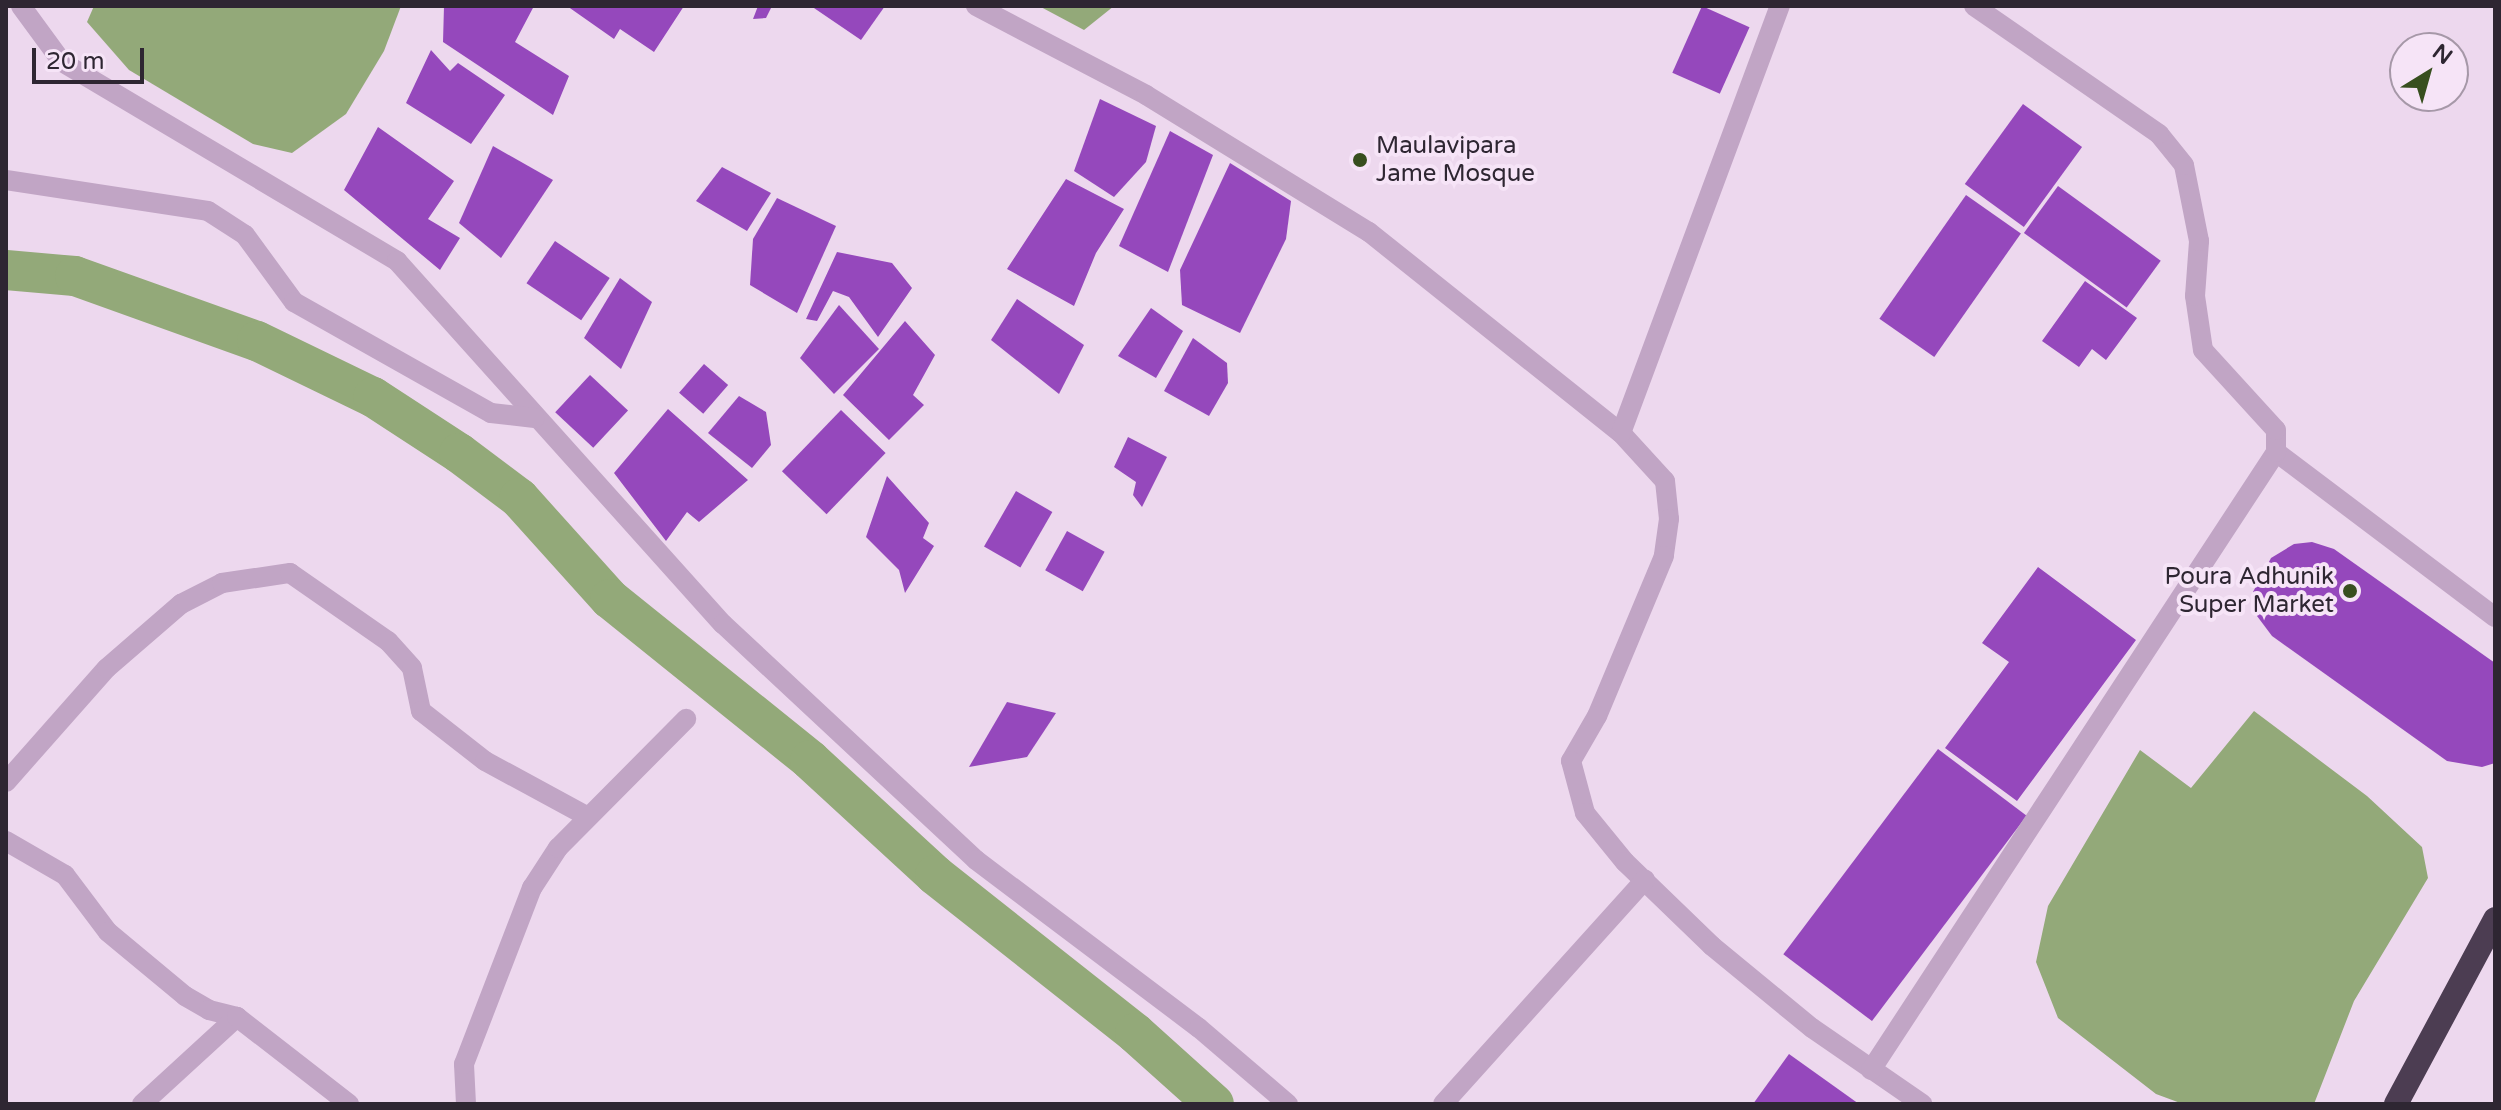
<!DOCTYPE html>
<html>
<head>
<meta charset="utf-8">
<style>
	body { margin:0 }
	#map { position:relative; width:2501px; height:1110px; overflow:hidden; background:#edd8ee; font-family:"Varela Round",sans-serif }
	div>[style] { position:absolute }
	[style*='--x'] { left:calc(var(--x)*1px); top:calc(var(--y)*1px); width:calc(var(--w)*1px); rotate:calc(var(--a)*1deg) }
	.water>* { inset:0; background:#93a979 }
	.canal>* { height:40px; margin:-20px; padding:0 20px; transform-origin:20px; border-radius:20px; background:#93a979 }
	.building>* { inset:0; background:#9548bc; transform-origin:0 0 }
	.street>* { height:20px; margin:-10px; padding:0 10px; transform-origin:10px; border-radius:10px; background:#c1a5c5 }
	.highway>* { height:24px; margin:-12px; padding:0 12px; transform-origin:12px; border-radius:12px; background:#4c3d52 }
	.dots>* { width:22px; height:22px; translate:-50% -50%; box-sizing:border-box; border:4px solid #f6e4f7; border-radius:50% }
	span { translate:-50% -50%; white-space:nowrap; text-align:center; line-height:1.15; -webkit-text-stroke:8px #f6e4f7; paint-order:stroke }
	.poi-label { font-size:24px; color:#2e2632 }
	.left { translate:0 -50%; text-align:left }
	.right { translate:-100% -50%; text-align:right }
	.frame { position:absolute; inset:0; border:8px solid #2e2632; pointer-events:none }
	.north { position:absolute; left:2389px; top:32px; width:80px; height:80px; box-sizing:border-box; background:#f6e4f7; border:2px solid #a698a8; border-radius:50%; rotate:37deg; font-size:22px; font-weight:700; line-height:32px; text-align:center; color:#2e2632 }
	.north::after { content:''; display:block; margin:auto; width:28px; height:36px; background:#384f1f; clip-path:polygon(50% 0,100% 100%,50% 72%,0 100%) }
	.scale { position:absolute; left:32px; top:48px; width:112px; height:36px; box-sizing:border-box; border:4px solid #2e2632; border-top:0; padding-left:10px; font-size:24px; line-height:28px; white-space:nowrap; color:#2e2632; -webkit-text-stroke:6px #f6e4f7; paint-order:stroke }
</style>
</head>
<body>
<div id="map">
	<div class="water">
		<div style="clip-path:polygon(94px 6px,401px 6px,384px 51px,346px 114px,292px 153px,253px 144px,129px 70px,87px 22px)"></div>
		<div style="clip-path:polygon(1039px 6px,1114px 6px,1084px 30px)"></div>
		<div style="clip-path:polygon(2254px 711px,2367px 796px,2422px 847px,2428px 878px,2354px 1001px,2314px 1104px,2183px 1104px,2156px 1094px,2058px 1018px,2036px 962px,2048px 906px,2140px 750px,2191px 788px)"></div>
	</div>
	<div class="canal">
		<div style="--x:6;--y:270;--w:69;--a:5"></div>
		<div style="--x:75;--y:276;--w:193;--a:19.7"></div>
		<div style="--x:257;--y:341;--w:129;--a:25.8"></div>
		<div style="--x:373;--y:397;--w:103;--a:33.1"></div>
		<div style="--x:459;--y:453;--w:75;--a:36.9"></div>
		<div style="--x:519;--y:498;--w:136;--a:48"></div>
		<div style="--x:610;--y:599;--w:257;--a:38.8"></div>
		<div style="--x:810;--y:760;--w:170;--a:42.6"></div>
		<div style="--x:935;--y:875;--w:255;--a:38.3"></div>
		<div style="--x:1135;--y:1033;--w:106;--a:41.9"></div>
	</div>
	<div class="building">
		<div style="clip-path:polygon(444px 6px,534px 6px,515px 42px,569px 76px,553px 115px,443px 42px)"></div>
		<div style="clip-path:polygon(567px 6px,684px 6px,654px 52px,620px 29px,614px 39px)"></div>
		<div style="clip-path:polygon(758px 6px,772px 6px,766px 18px,753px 19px)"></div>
		<div style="clip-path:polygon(811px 6px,885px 6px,861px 40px)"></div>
		<div style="left:1702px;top:6px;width:52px;height:73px;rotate:24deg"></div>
		<div style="clip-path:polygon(431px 50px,450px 71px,458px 63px,505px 95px,471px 144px,406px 103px)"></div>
		<div style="clip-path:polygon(1100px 99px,1156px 126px,1146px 162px,1114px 197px,1074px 171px)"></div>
		<div style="left:2023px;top:104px;width:73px;height:99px;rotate:36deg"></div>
		<div style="clip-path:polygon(378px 127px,454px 181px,428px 219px,460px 238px,440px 270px,344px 190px)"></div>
		<div style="clip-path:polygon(1170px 131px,1213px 155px,1168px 272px,1119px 246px)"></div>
		<div style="clip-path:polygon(493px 146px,553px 180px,501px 258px,459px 223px)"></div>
		<div style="clip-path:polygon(1230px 163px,1291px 201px,1286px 239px,1240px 333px,1182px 305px,1180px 270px)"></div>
		<div style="clip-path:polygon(722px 167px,771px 193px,747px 231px,696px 201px)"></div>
		<div style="clip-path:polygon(1066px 179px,1124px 209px,1096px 253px,1074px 306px,1007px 269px)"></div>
		<div style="left:2058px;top:186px;width:127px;height:58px;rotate:36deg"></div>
		<div style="left:1966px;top:195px;width:67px;height:151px;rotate:35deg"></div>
		<div style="clip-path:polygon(777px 198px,836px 226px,797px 313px,750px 285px,753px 239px)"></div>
		<div style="left:555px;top:241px;width:66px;height:51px;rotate:34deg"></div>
		<div style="clip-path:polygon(837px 252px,892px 263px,912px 288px,878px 337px,849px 297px,833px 291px,817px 321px,806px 319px)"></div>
		<div style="clip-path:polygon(620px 278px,652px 302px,621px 369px,584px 338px)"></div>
		<div style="clip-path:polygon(2085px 281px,2137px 318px,2106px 360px,2092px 349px,2079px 367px,2042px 341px)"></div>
		<div style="clip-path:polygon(1017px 299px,1084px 345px,1059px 394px,991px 340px)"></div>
		<div style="clip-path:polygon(839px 305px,879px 349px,834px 394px,800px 358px)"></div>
		<div style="clip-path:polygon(1151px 308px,1183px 331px,1156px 378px,1118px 356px)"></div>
		<div style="clip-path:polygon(905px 321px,935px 355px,913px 395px,924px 405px,889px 440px,843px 395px)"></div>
		<div style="clip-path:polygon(1193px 338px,1227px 363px,1228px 383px,1209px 416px,1164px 391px)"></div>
		<div style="left:704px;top:364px;width:32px;height:38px;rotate:41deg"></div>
		<div style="left:590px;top:375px;width:52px;height:51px;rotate:43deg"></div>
		<div style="clip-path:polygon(739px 396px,766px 412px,771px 445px,752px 468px,708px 433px)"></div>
		<div style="clip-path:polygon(668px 409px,748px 480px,699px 522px,687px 512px,666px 541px,614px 473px)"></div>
		<div style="left:841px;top:410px;width:62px;height:85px;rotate:44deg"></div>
		<div style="clip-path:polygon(1128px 437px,1167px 457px,1142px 507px,1133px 495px,1136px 482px,1114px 467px)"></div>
		<div style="clip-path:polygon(887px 476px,929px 523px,923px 538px,934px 546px,905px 593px,899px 570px,866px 537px)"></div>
		<div style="left:1016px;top:491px;width:42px;height:64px;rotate:30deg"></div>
		<div style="left:1067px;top:531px;width:43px;height:45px;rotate:29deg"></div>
		<div style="clip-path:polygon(2312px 542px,2334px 549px,2495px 663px,2495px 763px,2482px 767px,2447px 761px,2272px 636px,2257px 616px,2253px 592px,2271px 558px,2294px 544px)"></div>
		<div style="clip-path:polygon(2038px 567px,2136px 640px,2017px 801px,1945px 748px,2009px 662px,1982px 643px)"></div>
		<div style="clip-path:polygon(1007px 702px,1056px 713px,1027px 757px,969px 767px)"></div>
		<div style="left:1938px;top:749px;width:111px;height:257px;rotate:37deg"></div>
		<div style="clip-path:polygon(1789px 1054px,1859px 1104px,1753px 1104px)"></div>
	</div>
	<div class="street">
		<div style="--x:21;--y:6;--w:69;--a:53.8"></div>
		<div style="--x:62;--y:62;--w:390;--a:30.7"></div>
		<div style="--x:397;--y:261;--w:488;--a:48.1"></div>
		<div style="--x:723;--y:624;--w:346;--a:43"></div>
		<div style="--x:976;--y:860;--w:279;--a:37"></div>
		<div style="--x:1199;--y:1028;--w:117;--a:40.5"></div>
		<div style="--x:976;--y:6;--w:192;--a:27.6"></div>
		<div style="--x:1146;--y:95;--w:262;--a:31.6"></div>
		<div style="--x:1369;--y:232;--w:322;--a:38.6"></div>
		<div style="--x:1621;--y:433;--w:65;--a:47.5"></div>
		<div style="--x:1665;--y:481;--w:38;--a:84"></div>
		<div style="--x:1669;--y:519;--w:37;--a:98"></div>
		<div style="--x:1664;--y:556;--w:173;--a:112.7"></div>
		<div style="--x:1597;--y:716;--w:52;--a:120"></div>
		<div style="--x:1571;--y:761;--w:54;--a:74.9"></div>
		<div style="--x:1585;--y:813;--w:63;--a:50.8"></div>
		<div style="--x:1625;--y:862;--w:121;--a:44"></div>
		<div style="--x:1712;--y:946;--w:129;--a:39.4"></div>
		<div style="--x:1812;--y:1028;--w:134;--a:34.6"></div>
		<div style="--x:6;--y:180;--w:204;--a:8.7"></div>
		<div style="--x:208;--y:211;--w:44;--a:33"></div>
		<div style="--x:245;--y:235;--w:83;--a:53.8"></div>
		<div style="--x:294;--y:302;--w:226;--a:29.4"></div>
		<div style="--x:491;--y:413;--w:44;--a:6.5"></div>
		<div style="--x:1621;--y:433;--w:456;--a:-69.6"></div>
		<div style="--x:2276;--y:452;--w:274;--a:37"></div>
		<div style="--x:6;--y:782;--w:152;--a:-48.5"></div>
		<div style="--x:107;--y:668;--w:98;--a:-40.9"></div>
		<div style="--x:181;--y:604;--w:46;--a:-27.1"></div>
		<div style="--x:222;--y:583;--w:69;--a:-8.4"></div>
		<div style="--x:290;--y:573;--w:119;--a:34.8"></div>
		<div style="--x:388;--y:641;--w:36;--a:48"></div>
		<div style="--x:412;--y:668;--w:44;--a:78.2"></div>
		<div style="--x:421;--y:711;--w:81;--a:38"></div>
		<div style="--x:485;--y:761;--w:117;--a:28.5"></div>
		<div style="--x:6;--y:841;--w:68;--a:30"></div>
		<div style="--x:65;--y:875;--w:71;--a:53"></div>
		<div style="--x:108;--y:932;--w:100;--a:39.7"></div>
		<div style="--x:185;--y:996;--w:28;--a:30"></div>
		<div style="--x:209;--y:1010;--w:29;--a:14"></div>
		<div style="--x:1871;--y:1070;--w:739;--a:-56.76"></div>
		<div style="--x:2276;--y:452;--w:22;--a:-90"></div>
		<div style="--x:2276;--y:430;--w:108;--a:-132.4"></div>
		<div style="--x:2203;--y:350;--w:55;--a:-98.4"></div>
		<div style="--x:2195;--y:296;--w:55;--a:-85.8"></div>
		<div style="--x:2199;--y:241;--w:77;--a:-101.2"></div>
		<div style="--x:2184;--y:165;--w:40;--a:-129"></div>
		<div style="--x:2159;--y:134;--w:225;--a:-145.3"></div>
		<div style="--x:142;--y:1104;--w:129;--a:-42.5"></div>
		<div style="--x:237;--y:1017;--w:142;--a:37.8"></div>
		<div style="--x:466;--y:1104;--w:40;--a:-92.9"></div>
		<div style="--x:464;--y:1064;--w:189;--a:-68.9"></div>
		<div style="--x:532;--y:888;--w:48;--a:-57"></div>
		<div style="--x:558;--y:848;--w:182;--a:-45.2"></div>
		<div style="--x:1443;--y:1104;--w:302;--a:-48"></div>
	</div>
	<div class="highway">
		<div style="--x:2396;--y:1104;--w:210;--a:-61.8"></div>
	</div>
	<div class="dots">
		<div style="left:1360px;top:160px;background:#384f1f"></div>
		<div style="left:2350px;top:591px;background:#384f1f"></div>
	</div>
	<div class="poi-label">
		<span class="left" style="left:1376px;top:160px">Maulavipara<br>Jame Mosque</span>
		<span class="right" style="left:2334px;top:591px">Poura Adhunik<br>Super Market</span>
	</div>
	<div class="frame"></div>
	<div class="north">N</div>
	<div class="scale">20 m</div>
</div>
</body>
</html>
